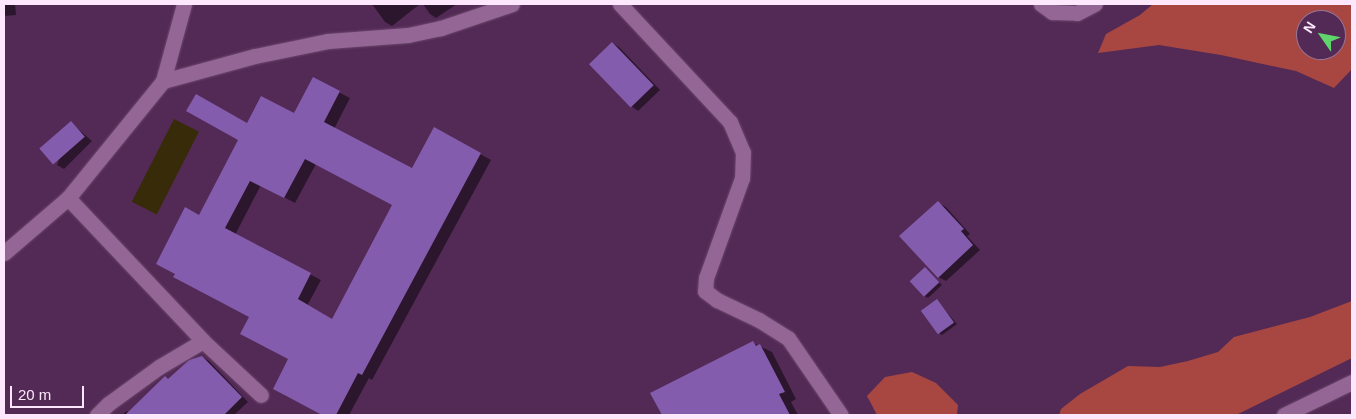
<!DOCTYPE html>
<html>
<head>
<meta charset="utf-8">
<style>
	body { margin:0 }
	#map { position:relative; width:1356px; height:419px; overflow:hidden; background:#532a55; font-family:Arial,sans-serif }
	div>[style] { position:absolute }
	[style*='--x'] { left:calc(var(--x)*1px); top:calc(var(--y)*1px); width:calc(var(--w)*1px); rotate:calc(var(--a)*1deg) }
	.forest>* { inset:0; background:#a84742 }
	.water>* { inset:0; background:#382b0a; transform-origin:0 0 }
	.shadow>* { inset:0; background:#0007 }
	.building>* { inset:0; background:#845cad; transform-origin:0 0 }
	.roads { filter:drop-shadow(0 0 1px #6b476c) drop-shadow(0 0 1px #6b476c) }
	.minor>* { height:15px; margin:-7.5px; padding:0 7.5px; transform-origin:7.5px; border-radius:7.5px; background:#946696 }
	.tertiary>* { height:15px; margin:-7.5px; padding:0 7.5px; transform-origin:7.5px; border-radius:7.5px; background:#946696 }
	span { translate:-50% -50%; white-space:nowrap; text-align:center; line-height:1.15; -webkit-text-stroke:4px #532a55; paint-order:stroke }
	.frame { position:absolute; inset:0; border:5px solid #fce7fc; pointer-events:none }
	.north { position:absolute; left:1296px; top:10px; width:50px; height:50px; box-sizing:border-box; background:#532a55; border:1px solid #977698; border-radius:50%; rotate:303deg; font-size:14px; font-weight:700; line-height:20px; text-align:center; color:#fce7fc }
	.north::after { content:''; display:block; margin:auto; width:18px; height:22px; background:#5fd56b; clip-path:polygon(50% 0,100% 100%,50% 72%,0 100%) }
	.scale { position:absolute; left:10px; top:386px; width:74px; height:22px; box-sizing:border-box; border:2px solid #fce7fc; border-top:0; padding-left:6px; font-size:15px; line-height:18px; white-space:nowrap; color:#fce7fc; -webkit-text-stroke:4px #532a55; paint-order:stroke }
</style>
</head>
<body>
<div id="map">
	<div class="forest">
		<div style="clip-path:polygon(evenodd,1153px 4px,1352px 4px,1352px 69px,1334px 88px,1296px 71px,1221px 55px,1159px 45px,1098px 53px,1106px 34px,1140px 15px,1153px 4px,1306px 20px,1336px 20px,1336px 50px,1306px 50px,1306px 20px)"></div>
		<div style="clip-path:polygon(1352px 301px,1352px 358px,1236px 415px,1059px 415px,1061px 409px,1080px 394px,1128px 366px,1160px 367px,1188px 361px,1218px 352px,1234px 337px,1310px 317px)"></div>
		<div style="clip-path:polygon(912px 372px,936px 383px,958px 405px,957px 415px,877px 415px,867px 396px,885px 377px)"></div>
	</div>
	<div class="water">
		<div style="left:174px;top:119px;width:28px;height:93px;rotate:27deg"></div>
	</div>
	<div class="shadow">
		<div style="clip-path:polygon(4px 4px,15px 4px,16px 15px,4px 16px)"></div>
		<div style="clip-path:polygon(372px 4px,420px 4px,392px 26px,385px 22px)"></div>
		<div style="clip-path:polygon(423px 4px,457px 4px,436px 18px,430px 14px)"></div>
		<div style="clip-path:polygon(613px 43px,620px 48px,660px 90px,638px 111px,631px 106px,591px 64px)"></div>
		<div style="clip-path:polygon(evenodd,313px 79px,350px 98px,334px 129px,412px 170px,434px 129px,491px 160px,372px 380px,369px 378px,349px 415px,324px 415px,284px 395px,290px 359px,251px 317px,200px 216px,247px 125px,294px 114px,313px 79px,316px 164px,394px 205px,333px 320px,307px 306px,321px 280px,235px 235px,261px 185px,295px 203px,316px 164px)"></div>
		<div style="clip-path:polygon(71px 123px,92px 141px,64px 169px,57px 165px)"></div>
		<div style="clip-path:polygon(938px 203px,946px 207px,970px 234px,967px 236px,980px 250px,946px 281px,938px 277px)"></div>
		<div style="clip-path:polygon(925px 269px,942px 285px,928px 298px,924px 296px)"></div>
		<div style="clip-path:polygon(937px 301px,957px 324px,942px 335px,939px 333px)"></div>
		<div style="clip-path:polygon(753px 343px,772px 352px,796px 399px,791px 402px,798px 415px,663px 415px,652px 394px)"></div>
		<div style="clip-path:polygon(202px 357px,209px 361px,248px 402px,234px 415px,122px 415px,127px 411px,129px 413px,169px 380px)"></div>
	</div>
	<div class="building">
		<div style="left:612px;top:42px;width:60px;height:32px;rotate:46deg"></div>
		<div style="clip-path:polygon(evenodd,313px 77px,340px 91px,324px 122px,412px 168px,434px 127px,481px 153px,362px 375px,358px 373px,336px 415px,322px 415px,273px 389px,288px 359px,240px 334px,249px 317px,173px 277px,175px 274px,156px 264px,185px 207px,199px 215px,238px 140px,186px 111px,196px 94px,247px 123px,261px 96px,294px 113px,313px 77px,305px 159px,392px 205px,332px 319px,298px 299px,311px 273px,225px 228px,250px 181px,284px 198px,305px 159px)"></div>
		<div style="left:71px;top:121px;width:21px;height:42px;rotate:49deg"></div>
		<div style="clip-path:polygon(938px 201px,964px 229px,961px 231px,973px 245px,938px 278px,899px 236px)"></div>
		<div style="left:925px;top:267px;width:21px;height:21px;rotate:47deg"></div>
		<div style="left:937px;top:299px;width:29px;height:20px;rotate:54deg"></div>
		<div style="clip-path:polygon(753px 341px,756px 346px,760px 344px,785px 392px,779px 394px,790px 415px,662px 415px,650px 393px)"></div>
		<div style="clip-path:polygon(202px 356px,242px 397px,224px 415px,125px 415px,165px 376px,168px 379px,189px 360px)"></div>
	</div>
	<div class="roads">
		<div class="minor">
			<div style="--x:620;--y:4;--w:161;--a:47"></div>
			<div style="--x:730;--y:122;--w:33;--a:67"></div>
			<div style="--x:743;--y:152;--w:26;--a:92"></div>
			<div style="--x:742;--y:178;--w:106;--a:109.8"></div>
			<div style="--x:706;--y:278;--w:13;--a:94"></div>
			<div style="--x:705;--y:291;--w:15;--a:37"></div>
			<div style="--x:717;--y:300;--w:47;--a:25.5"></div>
			<div style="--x:759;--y:320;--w:34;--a:32"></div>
			<div style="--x:788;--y:338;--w:93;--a:55.5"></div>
			<div style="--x:1041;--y:4;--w:14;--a:36"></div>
			<div style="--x:1052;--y:12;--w:25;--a:2"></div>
			<div style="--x:1077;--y:13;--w:20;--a:-27"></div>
			<div style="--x:163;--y:81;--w:95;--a:-15.2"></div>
			<div style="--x:255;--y:56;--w:75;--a:-11.6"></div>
			<div style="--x:328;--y:41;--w:80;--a:-4.3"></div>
			<div style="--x:408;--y:35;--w:34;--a:-12"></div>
			<div style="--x:441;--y:28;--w:75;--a:-18.7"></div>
			<div style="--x:68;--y:198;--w:197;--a:46.6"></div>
			<div style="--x:203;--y:341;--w:79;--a:43"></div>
			<div style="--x:4;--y:253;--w:84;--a:-40.7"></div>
			<div style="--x:68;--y:198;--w:151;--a:-50.9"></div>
			<div style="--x:163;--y:81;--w:80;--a:-74.7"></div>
			<div style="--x:97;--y:415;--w:16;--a:-45"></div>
			<div style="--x:108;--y:404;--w:63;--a:-36"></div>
			<div style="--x:159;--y:367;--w:51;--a:-30.6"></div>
		</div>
		<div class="tertiary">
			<div style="--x:1284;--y:415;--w:76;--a:-25.9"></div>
		</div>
	</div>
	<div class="frame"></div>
	<div class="north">N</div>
	<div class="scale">20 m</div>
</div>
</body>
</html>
